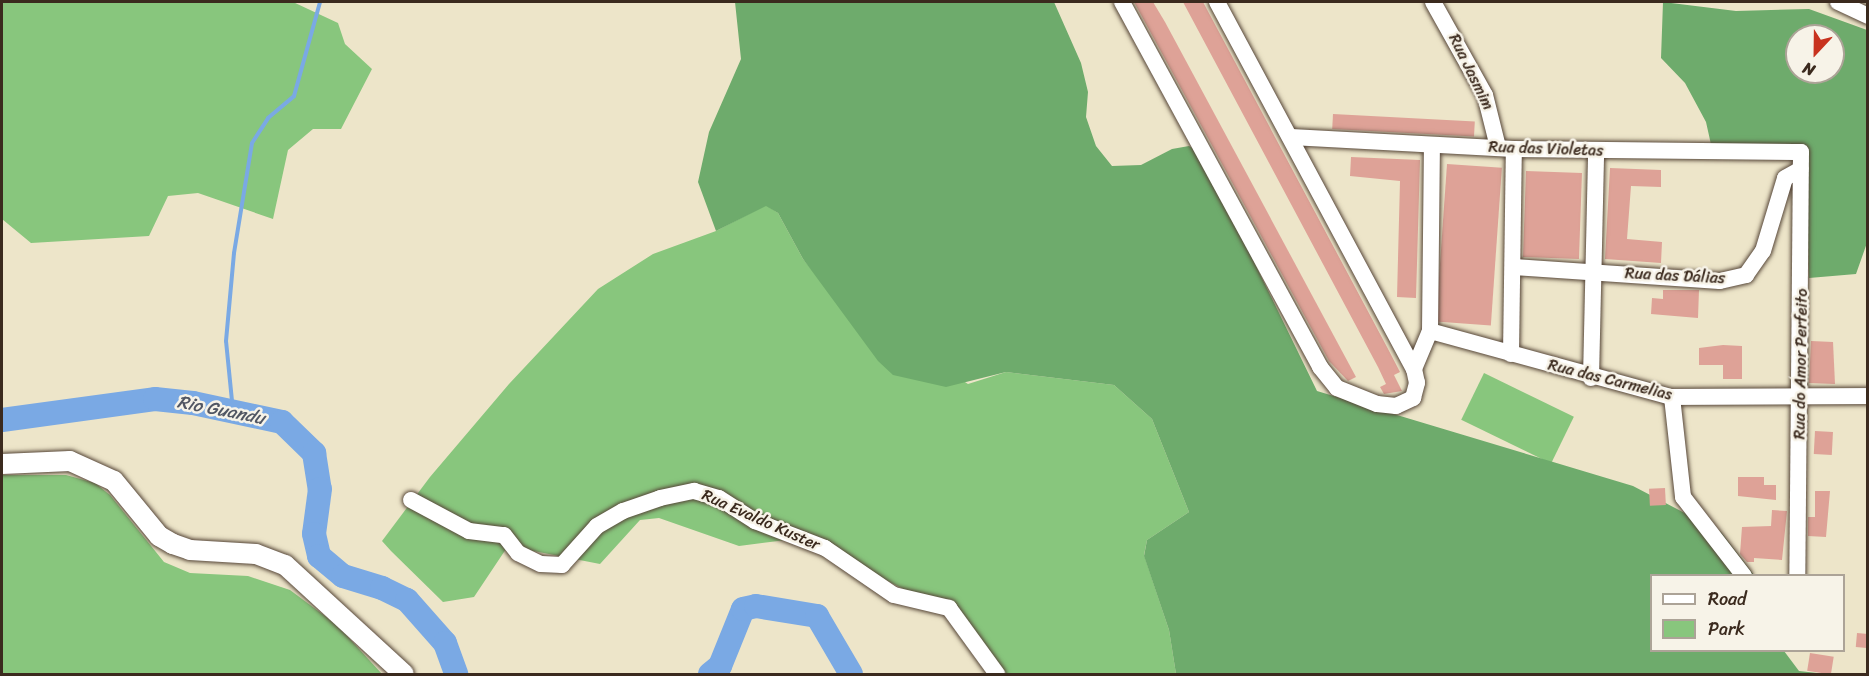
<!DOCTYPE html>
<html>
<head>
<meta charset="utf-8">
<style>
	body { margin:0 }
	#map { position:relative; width:1869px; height:676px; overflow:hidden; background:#ede5c9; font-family:Sriracha,sans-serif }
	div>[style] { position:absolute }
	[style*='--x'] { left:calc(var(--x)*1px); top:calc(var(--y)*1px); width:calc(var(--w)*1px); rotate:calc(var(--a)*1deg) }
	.green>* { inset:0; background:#88c67d; transform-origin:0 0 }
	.forest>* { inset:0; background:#6eab6c }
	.stream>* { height:4px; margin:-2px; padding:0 2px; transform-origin:2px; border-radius:2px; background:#7aa9e4 }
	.river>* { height:24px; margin:-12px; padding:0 12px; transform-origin:12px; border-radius:12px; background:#7aa9e4 }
	.building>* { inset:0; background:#dea297; transform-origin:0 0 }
	.roads { filter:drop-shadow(0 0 2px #564638) drop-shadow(0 0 2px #564638) }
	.minor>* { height:16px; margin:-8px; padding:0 8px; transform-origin:8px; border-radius:8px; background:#fff }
	.tertiary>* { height:20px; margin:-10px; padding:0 10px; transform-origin:10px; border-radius:10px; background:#fff }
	span { translate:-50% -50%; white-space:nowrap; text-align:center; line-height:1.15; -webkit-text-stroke:5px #f7f3e8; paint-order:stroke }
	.street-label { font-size:16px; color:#3b2a1e }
	.water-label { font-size:18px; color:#515663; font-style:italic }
	.frame { position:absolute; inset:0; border:3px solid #3b2a1e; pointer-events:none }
	.legend { position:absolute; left:1650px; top:574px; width:195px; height:78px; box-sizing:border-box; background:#f7f3e8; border:2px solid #aca397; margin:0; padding:8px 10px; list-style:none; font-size:18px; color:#3b2a1e }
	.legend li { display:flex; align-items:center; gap:12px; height:30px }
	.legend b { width:30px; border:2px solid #aca397 }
	.north { position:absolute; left:1785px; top:24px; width:60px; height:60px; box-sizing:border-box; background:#f7f3e8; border:2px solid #aca397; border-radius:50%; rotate:202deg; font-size:16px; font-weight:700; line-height:24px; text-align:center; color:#3b2a1e }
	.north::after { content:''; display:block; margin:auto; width:21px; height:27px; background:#c8321e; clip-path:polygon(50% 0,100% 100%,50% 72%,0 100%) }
</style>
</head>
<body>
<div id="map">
	<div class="green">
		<div style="clip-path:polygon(2px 2px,293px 2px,338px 23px,345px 44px,372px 69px,341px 129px,313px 129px,288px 150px,273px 219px,198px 193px,168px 196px,149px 236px,31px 243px,2px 219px)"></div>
		<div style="clip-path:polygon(766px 205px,778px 213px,803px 259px,836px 300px,968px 384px,1006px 372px,1114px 385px,1152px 419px,1189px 512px,1147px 540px,1144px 555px,1169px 630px,1176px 674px,989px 674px,952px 614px,843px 558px,786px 540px,739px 546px,659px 518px,640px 520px,600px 564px,508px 546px,474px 597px,443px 602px,391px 551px,382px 541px,430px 477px,509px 384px,598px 289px,653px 254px,716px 231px)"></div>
		<div style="left:1484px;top:373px;width:100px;height:52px;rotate:26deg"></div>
		<div style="clip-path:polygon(2px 475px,66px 475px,95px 483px,110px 495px,164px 562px,190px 573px,248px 576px,290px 590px,337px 625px,382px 674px,2px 674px)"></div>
	</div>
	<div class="forest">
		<div style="clip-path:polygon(735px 2px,1054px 2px,1081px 63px,1088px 92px,1086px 117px,1096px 146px,1112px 166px,1141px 165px,1172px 149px,1189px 146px,1201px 153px,1317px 391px,1633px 486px,1721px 532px,1754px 575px,1652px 576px,1652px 650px,1784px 651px,1799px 671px,1826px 674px,1176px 674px,1169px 630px,1144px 556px,1147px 540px,1189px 512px,1152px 419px,1114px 385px,1006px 372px,946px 387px,893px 375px,878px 361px,803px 259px,778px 213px,766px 206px,716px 231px,698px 182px,709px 132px,741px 59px)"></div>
		<div style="clip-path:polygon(evenodd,1663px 2px,1736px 11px,1809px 9px,1867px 30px,1868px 240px,1856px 274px,1809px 278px,1806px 156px,1714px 158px,1706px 122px,1685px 83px,1661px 58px,1663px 2px,1797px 36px,1833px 36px,1833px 72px,1797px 72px,1797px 36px)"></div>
	</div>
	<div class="stream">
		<div style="--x:233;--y:411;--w:70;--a:-95.7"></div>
		<div style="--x:226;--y:341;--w:88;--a:-84.8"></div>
		<div style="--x:234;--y:253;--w:111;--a:-80.7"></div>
		<div style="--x:252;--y:143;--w:30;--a:-57"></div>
		<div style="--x:268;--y:118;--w:34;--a:-40"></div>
		<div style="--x:294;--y:96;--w:98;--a:-74.5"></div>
	</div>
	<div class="river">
		<div style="--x:2;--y:420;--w:154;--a:-7.8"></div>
		<div style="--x:155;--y:399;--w:38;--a:6"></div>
		<div style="--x:193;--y:403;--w:91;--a:12.1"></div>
		<div style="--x:282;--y:422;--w:45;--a:44.1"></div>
		<div style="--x:314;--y:453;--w:36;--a:81"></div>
		<div style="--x:320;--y:489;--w:45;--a:97.6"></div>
		<div style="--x:314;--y:534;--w:23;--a:77"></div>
		<div style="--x:319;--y:556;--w:31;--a:40"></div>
		<div style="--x:343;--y:576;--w:41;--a:17.1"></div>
		<div style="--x:382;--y:588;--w:28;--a:26"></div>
		<div style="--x:407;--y:600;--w:57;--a:48.5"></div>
		<div style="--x:445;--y:643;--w:33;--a:70"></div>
		<div style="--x:710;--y:674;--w:13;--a:-39"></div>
		<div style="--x:720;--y:666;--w:61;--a:-68"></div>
		<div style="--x:743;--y:609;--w:13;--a:-13"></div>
		<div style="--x:756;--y:606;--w:62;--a:9.3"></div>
		<div style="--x:817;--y:616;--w:67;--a:59.6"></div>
	</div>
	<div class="building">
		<div style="clip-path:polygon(1134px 2px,1153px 2px,1165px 22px,1356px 377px,1348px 381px,1329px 361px)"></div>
		<div style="clip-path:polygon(1183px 2px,1203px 2px,1387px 347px,1400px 372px,1394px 375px,1402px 391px,1384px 394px,1380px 387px,1386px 384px,1378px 367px)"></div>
		<div style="left:1333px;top:114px;width:142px;height:15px;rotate:3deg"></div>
		<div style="clip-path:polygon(1351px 157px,1420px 160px,1416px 298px,1397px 297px,1400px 181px,1350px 176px)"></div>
		<div style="left:1447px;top:164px;width:55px;height:158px;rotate:4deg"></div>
		<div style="clip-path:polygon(1610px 168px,1661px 170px,1661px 187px,1631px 186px,1627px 239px,1662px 242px,1661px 263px,1605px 259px)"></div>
		<div style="left:1526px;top:171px;width:56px;height:86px;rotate:2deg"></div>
		<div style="clip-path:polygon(1663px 290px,1699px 290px,1698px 318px,1651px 314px,1652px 298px,1663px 299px)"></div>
		<div style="clip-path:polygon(1811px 341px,1833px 342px,1835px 384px,1809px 383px)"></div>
		<div style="clip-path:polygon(1723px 345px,1742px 346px,1742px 379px,1723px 379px,1723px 365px,1699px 365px,1699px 348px)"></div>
		<div style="left:1815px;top:431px;width:18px;height:23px;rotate:3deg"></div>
		<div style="clip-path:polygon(1738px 477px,1764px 477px,1764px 485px,1776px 485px,1776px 500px,1738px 496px)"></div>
		<div style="left:1665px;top:488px;width:17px;height:16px;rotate:87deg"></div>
		<div style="clip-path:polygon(1815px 491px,1830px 491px,1826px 537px,1808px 536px,1808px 517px,1815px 517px)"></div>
		<div style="clip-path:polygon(1772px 510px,1787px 511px,1782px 560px,1754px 558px,1754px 562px,1747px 562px,1740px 554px,1742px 527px,1771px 526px)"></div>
		<div style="left:1857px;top:633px;width:11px;height:14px;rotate:5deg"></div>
		<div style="left:1810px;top:653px;width:24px;height:18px;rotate:9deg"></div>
	</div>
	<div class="roads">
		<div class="minor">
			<div style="--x:1122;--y:2;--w:415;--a:61.5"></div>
			<div style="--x:1320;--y:367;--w:27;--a:51"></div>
			<div style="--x:1337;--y:388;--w:43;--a:21.8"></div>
			<div style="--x:1377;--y:404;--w:19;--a:6"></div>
			<div style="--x:1396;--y:406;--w:19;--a:-25"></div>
			<div style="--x:1413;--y:398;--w:16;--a:-75"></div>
			<div style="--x:1417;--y:383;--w:14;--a:-102"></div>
			<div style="--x:1414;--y:369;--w:41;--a:-67.2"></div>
			<div style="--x:1430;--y:331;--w:186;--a:-89.4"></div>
			<div style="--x:1217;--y:2;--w:417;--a:61.8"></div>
			<div style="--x:1433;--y:2;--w:107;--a:60.8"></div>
			<div style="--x:1485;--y:95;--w:54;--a:76"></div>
			<div style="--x:1838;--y:2;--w:33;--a:25"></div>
			<div style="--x:1291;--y:137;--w:223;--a:3.1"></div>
			<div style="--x:1514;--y:149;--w:287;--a:0.6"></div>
			<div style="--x:1801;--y:152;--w:424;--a:90.5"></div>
			<div style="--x:1514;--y:267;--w:206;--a:3.9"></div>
			<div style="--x:1720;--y:281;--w:27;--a:-13"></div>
			<div style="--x:1746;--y:275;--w:29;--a:-55"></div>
			<div style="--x:1763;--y:251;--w:76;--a:-73.2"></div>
			<div style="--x:1785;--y:178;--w:18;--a:-29"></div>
			<div style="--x:1430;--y:331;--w:251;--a:15.3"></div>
			<div style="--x:1672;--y:397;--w:196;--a:-0.3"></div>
			<div style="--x:1511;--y:354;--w:205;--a:-89.2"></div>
			<div style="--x:1591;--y:378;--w:227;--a:-88.7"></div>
			<div style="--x:1672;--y:397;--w:101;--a:83.7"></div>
			<div style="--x:1683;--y:497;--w:100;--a:52.3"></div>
			<div style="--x:411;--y:500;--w:66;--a:28.1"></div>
			<div style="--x:469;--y:531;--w:35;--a:7"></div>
			<div style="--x:504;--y:535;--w:23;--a:52"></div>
			<div style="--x:518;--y:553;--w:25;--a:26"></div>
			<div style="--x:541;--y:564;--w:21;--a:3"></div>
			<div style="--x:562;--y:565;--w:52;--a:-48.1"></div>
			<div style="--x:597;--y:526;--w:30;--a:-30"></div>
			<div style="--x:623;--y:511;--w:39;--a:-19"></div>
			<div style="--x:660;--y:498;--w:35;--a:-12"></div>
			<div style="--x:694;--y:491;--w:26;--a:16"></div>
			<div style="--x:719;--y:498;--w:43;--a:32.6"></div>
			<div style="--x:755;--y:521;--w:75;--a:21.1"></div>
			<div style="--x:825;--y:548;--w:83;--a:34.3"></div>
			<div style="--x:894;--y:595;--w:57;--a:13.3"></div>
			<div style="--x:949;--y:608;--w:82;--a:54"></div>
		</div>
		<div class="tertiary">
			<div style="--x:2;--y:464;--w:68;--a:-2.5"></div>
			<div style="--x:70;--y:461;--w:48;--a:24.4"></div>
			<div style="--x:114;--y:481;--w:71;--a:50.7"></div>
			<div style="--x:159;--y:536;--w:16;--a:30"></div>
			<div style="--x:173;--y:544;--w:18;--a:19"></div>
			<div style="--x:190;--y:550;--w:66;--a:3.5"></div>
			<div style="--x:256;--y:554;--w:31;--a:21"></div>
			<div style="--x:285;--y:565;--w:161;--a:42.5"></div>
		</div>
	</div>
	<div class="street-label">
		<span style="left:1471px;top:72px;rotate:64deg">Rua Jasmim</span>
		<span style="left:1546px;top:149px;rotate:2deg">Rua das Violetas</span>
		<span style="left:1675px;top:276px;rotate:3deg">Rua das Dálias</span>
		<span style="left:1801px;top:364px;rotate:-89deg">Rua do Amor Perfeito</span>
		<span style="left:1610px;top:380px;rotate:14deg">Rua das Carmelias</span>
		<span style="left:761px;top:520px;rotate:24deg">Rua Evaldo Kuster</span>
	</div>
	<div class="water-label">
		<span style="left:221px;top:410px;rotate:11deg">Rio Guandu</span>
	</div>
	<div class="frame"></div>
	<ul class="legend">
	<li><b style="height:8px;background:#fff"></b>Road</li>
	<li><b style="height:16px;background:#88c67d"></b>Park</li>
	</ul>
	<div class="north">N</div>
</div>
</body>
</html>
